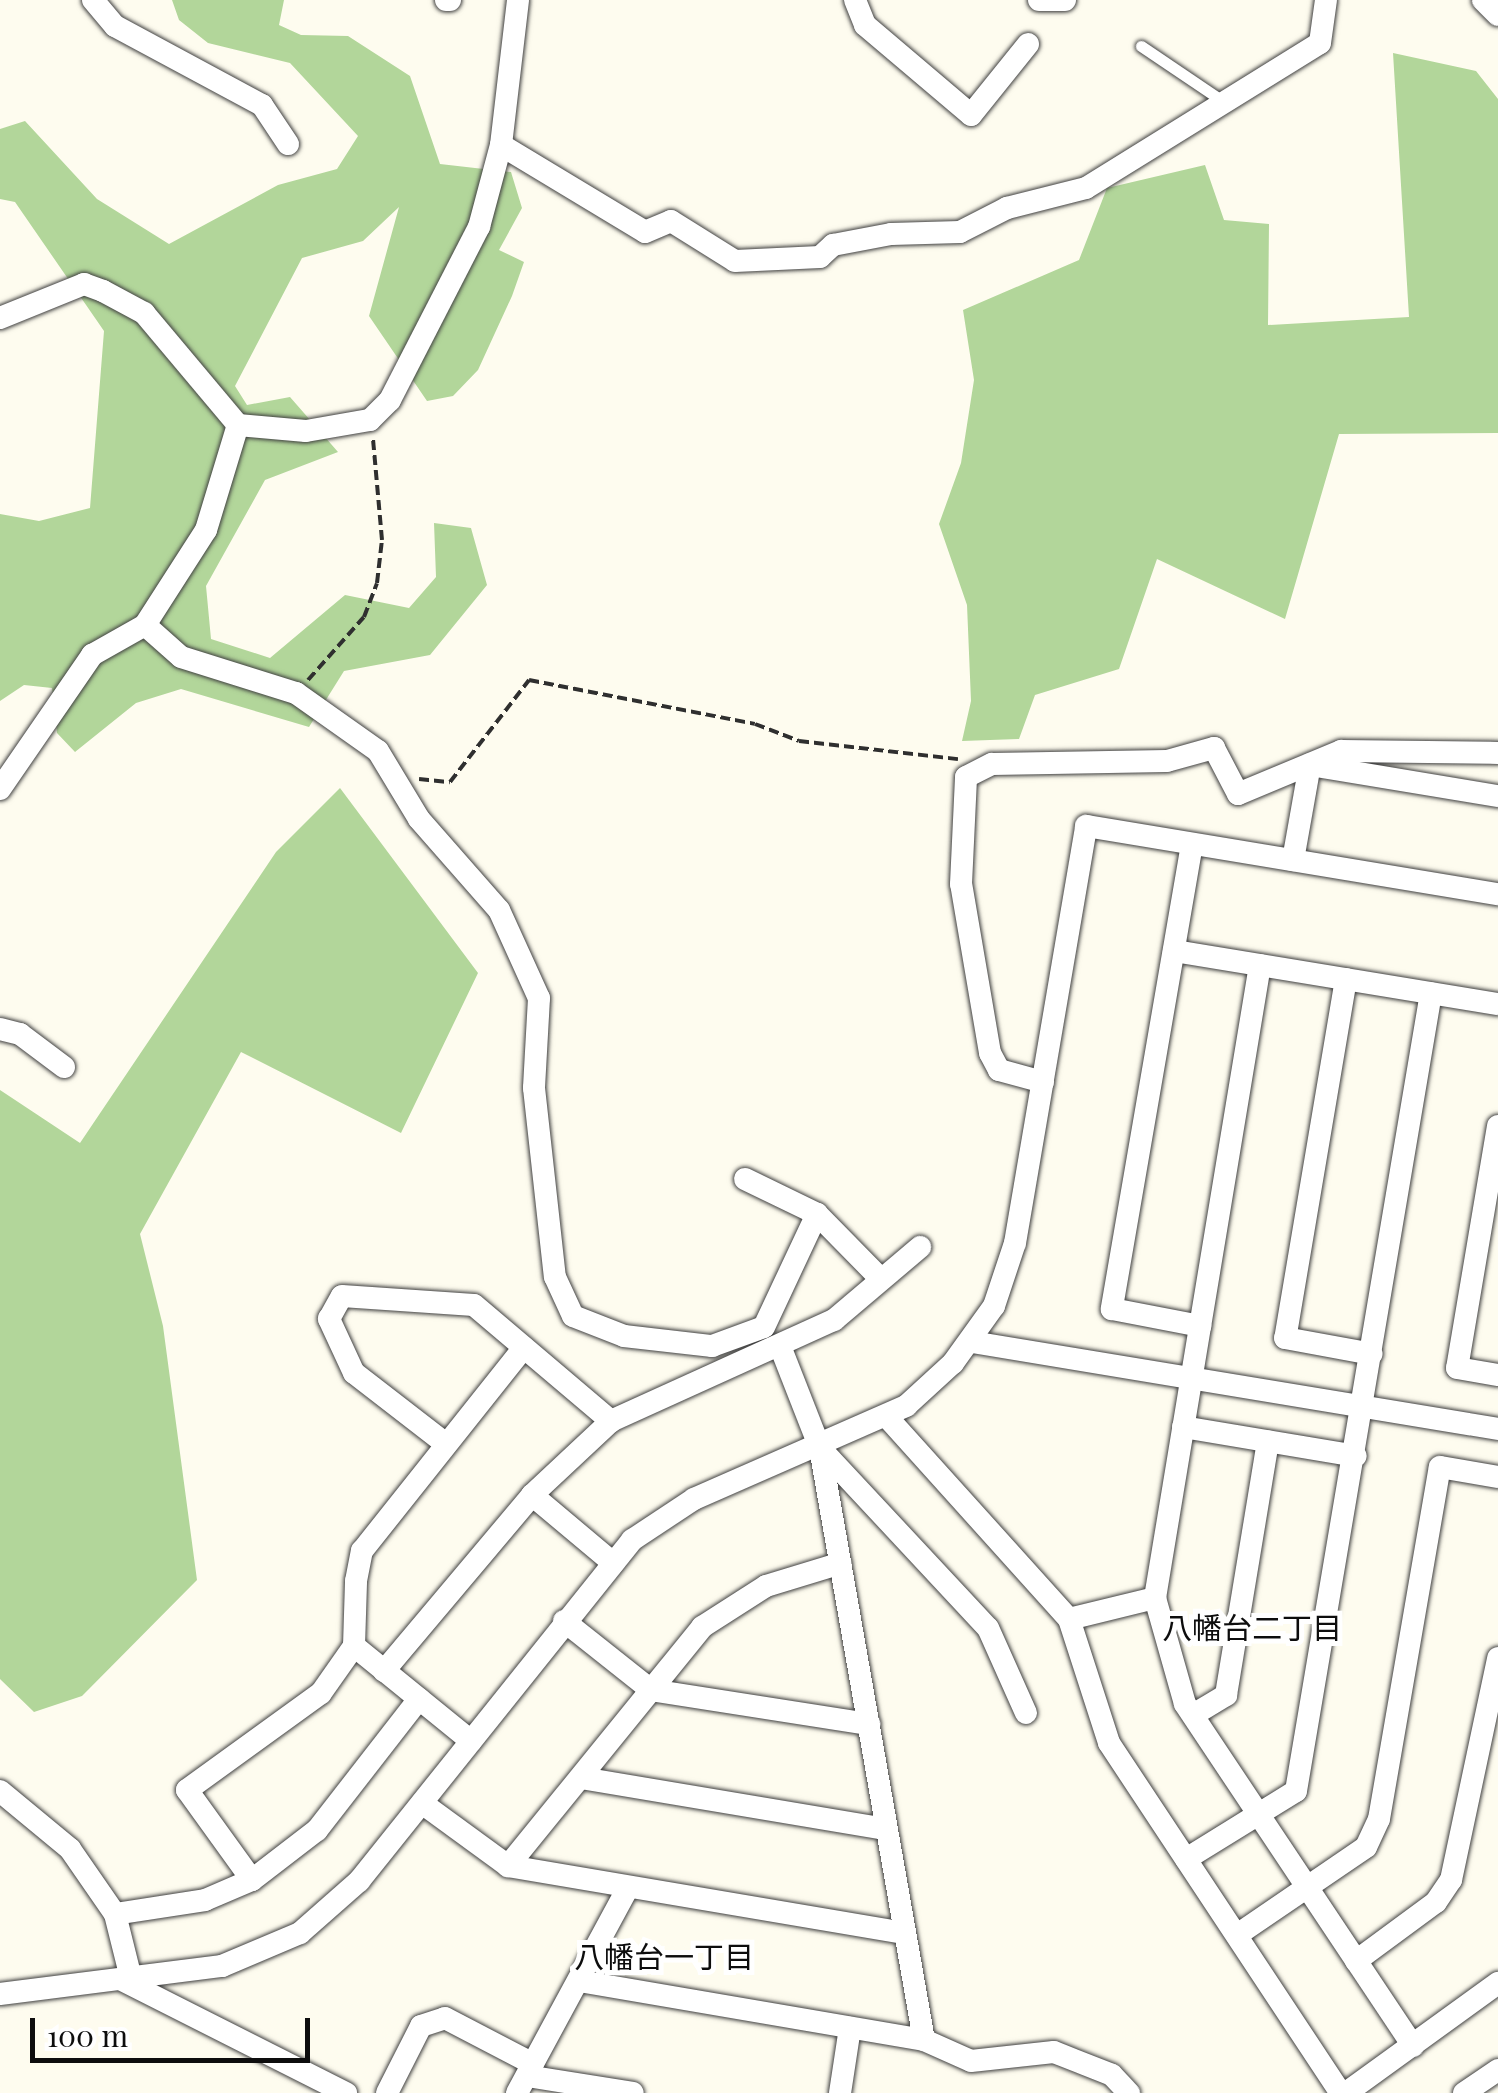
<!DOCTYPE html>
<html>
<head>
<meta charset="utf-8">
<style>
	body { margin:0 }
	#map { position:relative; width:1498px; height:2093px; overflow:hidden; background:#fefcef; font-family:"Playfair Display","Noto Sans JP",serif }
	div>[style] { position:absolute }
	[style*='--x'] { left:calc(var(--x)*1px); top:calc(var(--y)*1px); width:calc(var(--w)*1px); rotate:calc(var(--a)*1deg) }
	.forest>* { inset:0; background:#b2d69a }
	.path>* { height:4px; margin-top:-2px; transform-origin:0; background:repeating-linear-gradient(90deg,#2f2f2f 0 10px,transparent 0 15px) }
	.roads { filter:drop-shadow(0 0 2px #404040) drop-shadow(0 0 2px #404040) }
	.service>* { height:11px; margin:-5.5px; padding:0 5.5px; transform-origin:5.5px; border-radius:5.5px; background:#fff }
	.minor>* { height:22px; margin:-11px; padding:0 11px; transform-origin:11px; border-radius:11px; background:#fff }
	span { translate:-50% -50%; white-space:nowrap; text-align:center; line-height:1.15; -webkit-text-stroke:10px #fff; paint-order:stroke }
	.neighbourhood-label { font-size:30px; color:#0d0d0d }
	.scale { position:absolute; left:30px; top:2018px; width:280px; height:45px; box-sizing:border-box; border:5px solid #0d0d0d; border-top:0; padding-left:12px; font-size:30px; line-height:35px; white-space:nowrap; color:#0d0d0d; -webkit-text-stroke:8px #fff; paint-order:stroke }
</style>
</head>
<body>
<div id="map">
	<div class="forest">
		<div style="clip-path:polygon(172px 0,284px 0,279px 25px,301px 35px,348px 36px,410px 76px,440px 164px,511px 172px,522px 208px,499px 250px,524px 262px,512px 296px,478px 370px,453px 396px,427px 401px,369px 316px,399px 207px,363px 241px,302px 258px,235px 386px,247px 405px,290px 397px,338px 452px,265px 480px,206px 586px,211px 639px,270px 658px,345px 595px,409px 608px,436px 577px,434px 523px,471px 528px,487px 585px,430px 655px,344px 671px,309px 727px,181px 689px,136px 703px,75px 752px,57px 733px,52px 688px,24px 685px,0 701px,0 514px,39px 521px,90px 508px,104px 331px,15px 202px,0 199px,0 129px,25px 121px,97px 199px,169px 244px,278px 185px,337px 169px,358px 136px,290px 63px,208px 43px,179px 20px)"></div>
		<div style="clip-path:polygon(1393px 53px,1476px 71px,1498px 99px,1498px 433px,1339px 434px,1285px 619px,1157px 559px,1119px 669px,1035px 695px,1019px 739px,962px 741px,971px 701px,967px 605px,939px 524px,961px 463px,974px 380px,963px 310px,1079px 260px,1107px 188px,1205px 165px,1224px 220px,1269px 224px,1268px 325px,1409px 317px)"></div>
		<div style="clip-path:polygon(340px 788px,478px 973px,401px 1133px,241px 1052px,140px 1234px,163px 1326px,197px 1580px,82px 1696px,34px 1712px,0 1679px,0 1090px,80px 1143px,276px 852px)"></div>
	</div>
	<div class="path">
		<div style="--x:308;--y:680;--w:84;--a:-48.4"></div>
		<div style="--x:364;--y:617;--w:36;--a:-69"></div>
		<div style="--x:377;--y:583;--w:43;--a:-83.4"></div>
		<div style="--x:382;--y:540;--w:101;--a:-95.1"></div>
		<div style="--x:419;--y:779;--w:31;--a:6"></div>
		<div style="--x:450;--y:782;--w:129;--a:-52.2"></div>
		<div style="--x:529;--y:680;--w:230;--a:11"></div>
		<div style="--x:755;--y:724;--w:47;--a:21.1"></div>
		<div style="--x:799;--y:741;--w:160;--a:6.5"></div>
	</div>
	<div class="roads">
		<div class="service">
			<div style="--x:1141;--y:46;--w:100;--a:34"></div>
		</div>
		<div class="minor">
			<div style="--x:93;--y:0;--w:34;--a:50"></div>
			<div style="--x:115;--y:26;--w:167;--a:28.3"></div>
			<div style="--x:262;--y:105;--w:47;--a:56.3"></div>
			<div style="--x:446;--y:0;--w:4;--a:0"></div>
			<div style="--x:855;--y:0;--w:27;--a:68"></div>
			<div style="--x:865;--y:25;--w:139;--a:40.3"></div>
			<div style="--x:971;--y:115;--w:91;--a:-51.2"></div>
			<div style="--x:1039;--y:0;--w:26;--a:0"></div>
			<div style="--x:1483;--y:0;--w:21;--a:45"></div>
			<div style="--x:501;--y:145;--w:168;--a:31.1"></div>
			<div style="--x:645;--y:232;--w:28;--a:-23"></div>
			<div style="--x:671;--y:221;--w:75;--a:32"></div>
			<div style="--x:735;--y:261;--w:85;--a:-2.7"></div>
			<div style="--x:820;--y:257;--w:18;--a:-43"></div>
			<div style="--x:833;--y:245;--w:59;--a:-10.7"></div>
			<div style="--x:891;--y:234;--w:69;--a:-1.7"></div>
			<div style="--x:960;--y:232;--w:53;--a:-27.1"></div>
			<div style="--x:1007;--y:208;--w:81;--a:-14.2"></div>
			<div style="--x:1086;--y:188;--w:275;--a:-31.8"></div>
			<div style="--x:1320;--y:43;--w:43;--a:-82.1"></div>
			<div style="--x:0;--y:318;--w:91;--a:-22"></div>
			<div style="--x:84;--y:284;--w:20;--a:20"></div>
			<div style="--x:103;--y:291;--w:47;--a:28.2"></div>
			<div style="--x:144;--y:313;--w:146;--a:50"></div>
			<div style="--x:145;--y:625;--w:48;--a:41.6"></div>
			<div style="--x:181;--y:657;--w:121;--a:17.4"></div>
			<div style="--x:296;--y:693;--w:100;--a:35.3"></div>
			<div style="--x:378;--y:751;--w:79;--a:58.9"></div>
			<div style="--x:419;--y:819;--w:121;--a:48.7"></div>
			<div style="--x:499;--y:910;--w:97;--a:65.6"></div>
			<div style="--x:539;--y:998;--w:90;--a:93.2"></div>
			<div style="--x:534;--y:1088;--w:190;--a:83.7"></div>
			<div style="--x:555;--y:1277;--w:43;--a:65.2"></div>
			<div style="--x:573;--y:1316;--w:55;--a:21.4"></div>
			<div style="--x:624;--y:1336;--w:89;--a:6.5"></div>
			<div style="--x:712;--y:1346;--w:55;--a:-20.1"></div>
			<div style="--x:764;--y:1327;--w:125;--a:-64.9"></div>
			<div style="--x:1310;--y:765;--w:191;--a:9.4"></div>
			<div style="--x:0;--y:789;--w:163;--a:-55.5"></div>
			<div style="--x:92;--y:655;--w:61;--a:-29.5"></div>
			<div style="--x:145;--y:625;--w:113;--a:-57.3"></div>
			<div style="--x:206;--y:530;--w:110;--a:-73.1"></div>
			<div style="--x:238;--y:425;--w:68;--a:5"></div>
			<div style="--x:306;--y:431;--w:65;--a:-9.8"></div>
			<div style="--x:370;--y:420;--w:28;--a:-45"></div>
			<div style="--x:390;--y:400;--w:195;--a:-62.8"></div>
			<div style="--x:479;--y:227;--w:85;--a:-75"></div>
			<div style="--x:501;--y:145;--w:146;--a:-83.3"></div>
			<div style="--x:1192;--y:844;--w:472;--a:99.8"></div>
			<div style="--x:1112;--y:1309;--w:90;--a:10.9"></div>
			<div style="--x:1293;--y:860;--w:97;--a:-79.9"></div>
			<div style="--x:1174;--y:951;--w:328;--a:9.3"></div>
			<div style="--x:1260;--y:965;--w:642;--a:99.42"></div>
			<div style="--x:1155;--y:1598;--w:110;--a:74.2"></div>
			<div style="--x:1185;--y:1704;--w:411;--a:56.3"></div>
			<div style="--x:1346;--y:979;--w:364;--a:99.6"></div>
			<div style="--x:1285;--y:1338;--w:88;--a:10.4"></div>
			<div style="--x:0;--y:1029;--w:21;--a:14"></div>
			<div style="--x:20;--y:1034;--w:55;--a:36.9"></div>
			<div style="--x:1043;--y:1082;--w:46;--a:-164.7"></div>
			<div style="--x:999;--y:1070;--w:19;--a:-118"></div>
			<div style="--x:990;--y:1053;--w:171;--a:-99.7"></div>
			<div style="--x:961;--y:884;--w:107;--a:-87.3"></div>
			<div style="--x:966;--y:777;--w:29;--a:-27"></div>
			<div style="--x:992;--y:764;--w:175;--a:-1"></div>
			<div style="--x:1167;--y:761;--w:49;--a:-15.5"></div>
			<div style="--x:1214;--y:748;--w:52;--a:62.4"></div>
			<div style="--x:1238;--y:794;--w:112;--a:-22.7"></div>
			<div style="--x:1341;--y:751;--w:157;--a:0.7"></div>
			<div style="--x:1498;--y:1126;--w:245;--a:99.6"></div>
			<div style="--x:1457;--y:1368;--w:42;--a:9.7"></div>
			<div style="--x:745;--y:1179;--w:80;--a:25.9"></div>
			<div style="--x:817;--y:1214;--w:90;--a:45.5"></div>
			<div style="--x:972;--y:1342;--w:533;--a:9.39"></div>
			<div style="--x:780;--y:1346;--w:110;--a:68.6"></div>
			<div style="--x:820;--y:1448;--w:601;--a:80.04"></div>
			<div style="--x:887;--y:1417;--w:272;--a:48"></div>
			<div style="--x:1069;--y:1619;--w:130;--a:72.1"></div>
			<div style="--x:1109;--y:1743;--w:420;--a:56.5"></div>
			<div style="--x:1183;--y:1427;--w:175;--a:9.5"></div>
			<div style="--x:446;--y:1444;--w:116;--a:-142.3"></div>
			<div style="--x:354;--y:1373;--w:60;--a:-114.8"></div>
			<div style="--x:329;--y:1319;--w:26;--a:-61"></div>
			<div style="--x:342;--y:1296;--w:132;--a:3.9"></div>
			<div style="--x:474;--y:1305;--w:180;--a:40.3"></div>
			<div style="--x:820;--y:1448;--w:246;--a:47"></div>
			<div style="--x:988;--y:1628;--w:93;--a:65.9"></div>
			<div style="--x:532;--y:1495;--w:106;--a:40"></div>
			<div style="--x:1069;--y:1619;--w:89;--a:-13.7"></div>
			<div style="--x:564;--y:1621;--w:111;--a:38.4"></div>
			<div style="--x:651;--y:1690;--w:221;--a:8.9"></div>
			<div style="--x:384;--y:1671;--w:230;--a:-49.9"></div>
			<div style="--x:532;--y:1495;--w:108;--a:-43.1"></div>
			<div style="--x:611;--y:1421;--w:245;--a:-24.4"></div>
			<div style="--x:834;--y:1320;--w:113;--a:-40.3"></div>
			<div style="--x:1193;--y:1715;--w:39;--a:-31"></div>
			<div style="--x:1226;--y:1695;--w:257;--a:-80.6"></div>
			<div style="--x:471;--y:1741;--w:151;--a:-140.9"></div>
			<div style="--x:354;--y:1646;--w:65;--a:-88.2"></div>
			<div style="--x:356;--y:1581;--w:31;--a:-79"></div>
			<div style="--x:362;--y:1551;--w:260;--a:-51.5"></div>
			<div style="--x:581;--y:1778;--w:309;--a:9.5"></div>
			<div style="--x:0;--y:1791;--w:91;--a:39.6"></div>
			<div style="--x:70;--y:1849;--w:79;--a:55.3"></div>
			<div style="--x:115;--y:1914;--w:66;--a:76"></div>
			<div style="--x:422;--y:1803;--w:107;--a:36.2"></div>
			<div style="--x:508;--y:1866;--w:402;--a:9.6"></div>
			<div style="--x:1186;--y:1859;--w:129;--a:-31.7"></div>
			<div style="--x:1296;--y:1791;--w:809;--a:-80.4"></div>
			<div style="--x:508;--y:1866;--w:308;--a:-50.9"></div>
			<div style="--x:702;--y:1627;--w:76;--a:-32.6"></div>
			<div style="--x:766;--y:1586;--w:78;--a:-17"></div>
			<div style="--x:252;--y:1880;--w:111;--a:-125.8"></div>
			<div style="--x:187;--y:1790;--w:165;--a:-35.9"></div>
			<div style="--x:321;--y:1693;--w:57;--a:-54.9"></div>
			<div style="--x:115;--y:1914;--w:91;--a:-8.8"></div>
			<div style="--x:205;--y:1900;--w:51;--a:-23.1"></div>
			<div style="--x:252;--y:1880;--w:82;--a:-37.6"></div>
			<div style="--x:317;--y:1830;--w:166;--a:-52.1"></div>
			<div style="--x:1237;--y:1935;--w:156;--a:-34.3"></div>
			<div style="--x:1366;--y:1847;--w:31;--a:-65"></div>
			<div style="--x:1379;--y:1819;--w:357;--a:-80.2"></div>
			<div style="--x:1440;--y:1467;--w:59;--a:9.8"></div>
			<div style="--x:1356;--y:1961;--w:99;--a:-36.4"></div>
			<div style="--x:1436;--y:1902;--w:27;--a:-56"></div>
			<div style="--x:1451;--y:1880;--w:227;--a:-78"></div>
			<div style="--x:124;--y:1981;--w:249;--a:26.8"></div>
			<div style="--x:579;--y:1981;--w:350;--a:9.7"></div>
			<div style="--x:924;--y:2040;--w:51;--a:24.1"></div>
			<div style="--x:971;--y:2061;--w:83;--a:-6.2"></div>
			<div style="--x:1054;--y:2052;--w:62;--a:21.6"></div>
			<div style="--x:1112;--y:2075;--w:25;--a:47"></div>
			<div style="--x:0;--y:1994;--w:224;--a:-7.2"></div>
			<div style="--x:222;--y:1966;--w:85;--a:-22.9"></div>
			<div style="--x:300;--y:1933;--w:79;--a:-41.4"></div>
			<div style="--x:359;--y:1881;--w:437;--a:-51.3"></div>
			<div style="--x:632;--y:1540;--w:74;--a:-33.5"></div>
			<div style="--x:694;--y:1499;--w:232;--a:-23.7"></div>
			<div style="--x:906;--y:1406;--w:64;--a:-42.5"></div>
			<div style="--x:953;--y:1363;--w:70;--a:-54.3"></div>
			<div style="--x:994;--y:1306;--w:66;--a:-71.6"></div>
			<div style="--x:1015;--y:1243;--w:423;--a:-80.3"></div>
			<div style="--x:1086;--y:826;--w:418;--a:9.4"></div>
			<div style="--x:527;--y:2076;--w:107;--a:9.1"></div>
			<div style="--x:387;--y:2093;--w:75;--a:-63.1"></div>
			<div style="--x:421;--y:2026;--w:25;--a:-18"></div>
			<div style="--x:445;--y:2018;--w:99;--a:27.6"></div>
			<div style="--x:517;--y:2093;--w:233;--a:-61.6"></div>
			<div style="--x:840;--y:2093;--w:66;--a:-81.3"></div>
			<div style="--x:1346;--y:2093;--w:188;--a:-35.9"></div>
			<div style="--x:1464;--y:2093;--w:41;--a:-34.1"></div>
		</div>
	</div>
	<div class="neighbourhood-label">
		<span style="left:1252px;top:1627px">八幡台二丁目</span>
		<span style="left:664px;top:1956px">八幡台一丁目</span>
	</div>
	<div class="scale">100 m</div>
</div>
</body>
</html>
